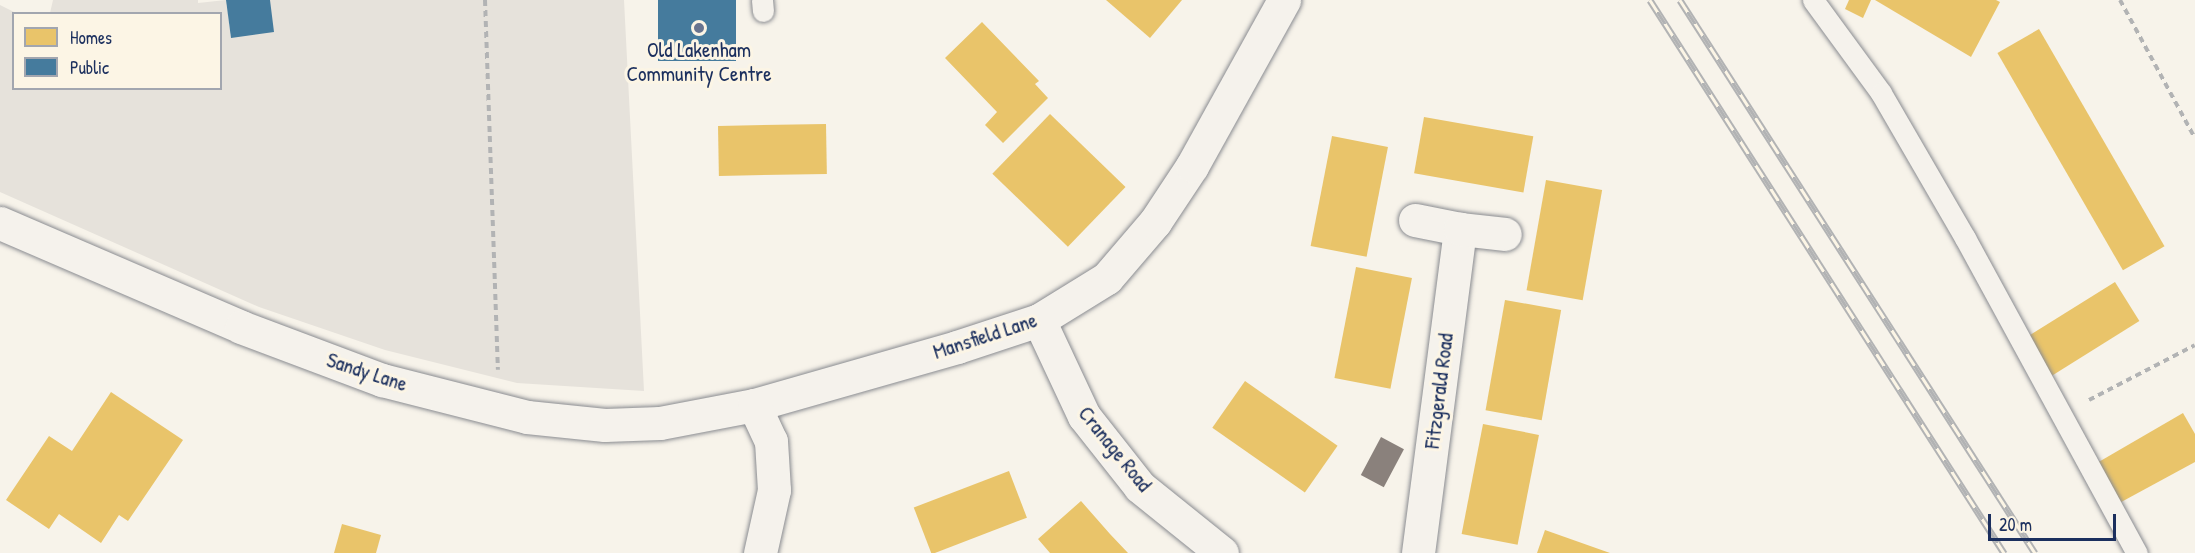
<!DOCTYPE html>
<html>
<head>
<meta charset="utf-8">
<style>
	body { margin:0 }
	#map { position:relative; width:2195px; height:553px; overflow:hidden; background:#f7f3ea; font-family:"Patrick Hand",sans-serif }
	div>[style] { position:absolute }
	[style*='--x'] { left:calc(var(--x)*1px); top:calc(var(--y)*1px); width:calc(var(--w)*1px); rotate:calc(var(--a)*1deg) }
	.green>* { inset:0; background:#e6e2db }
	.homes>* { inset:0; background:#e9c46a; transform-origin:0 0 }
	.public>* { inset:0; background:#457b9d; transform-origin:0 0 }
	.industry>* { inset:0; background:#8a817c; transform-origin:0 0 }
	.path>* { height:4px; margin-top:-2px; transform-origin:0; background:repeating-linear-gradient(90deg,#b2b3b4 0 6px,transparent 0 10.5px) }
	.roads { filter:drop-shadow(0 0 2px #8a8c91) drop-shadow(0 0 2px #8a8c91) }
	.lane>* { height:21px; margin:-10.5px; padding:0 10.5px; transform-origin:10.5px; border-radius:10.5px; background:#f5f2ec }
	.street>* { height:33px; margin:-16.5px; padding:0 16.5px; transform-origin:16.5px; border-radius:16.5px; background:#f5f2ec }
	.rail>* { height:7px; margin-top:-3.5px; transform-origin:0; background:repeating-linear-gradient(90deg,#fcf5e5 0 14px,#b2b3b4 0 28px); box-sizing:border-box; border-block:2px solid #b2b3b4 }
	.dots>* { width:16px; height:16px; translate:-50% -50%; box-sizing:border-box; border:3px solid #fcf5e5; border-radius:50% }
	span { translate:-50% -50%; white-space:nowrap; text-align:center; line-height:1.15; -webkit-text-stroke:6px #fcf5e5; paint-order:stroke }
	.poi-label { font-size:21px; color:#1b2f5e }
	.street-label { font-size:21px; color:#1b2f5e }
	.legend { position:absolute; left:12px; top:12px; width:210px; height:78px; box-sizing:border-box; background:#fcf5e5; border:2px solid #a2a6af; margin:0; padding:8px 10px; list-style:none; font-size:18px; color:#1b2f5e }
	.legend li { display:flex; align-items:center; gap:12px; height:30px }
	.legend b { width:30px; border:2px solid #a2a6af }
	.scale { position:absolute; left:1988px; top:514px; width:128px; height:27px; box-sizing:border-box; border:3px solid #1b2f5e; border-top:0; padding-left:8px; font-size:18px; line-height:21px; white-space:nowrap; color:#1b2f5e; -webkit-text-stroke:4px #fcf5e5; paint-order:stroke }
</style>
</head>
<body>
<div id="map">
	<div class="green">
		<div style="clip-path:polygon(53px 0,198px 0,198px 3px,226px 0,231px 38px,270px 0,624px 0,644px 391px,517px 383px,385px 350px,259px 307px,0 192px,0 5px,16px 13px,14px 14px,14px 88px,220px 88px,220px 14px,50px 13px)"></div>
	</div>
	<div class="homes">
		<div style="clip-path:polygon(1106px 0,1182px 0,1150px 38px)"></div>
		<div style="clip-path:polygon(1849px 0,1871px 0,1863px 18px,1845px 9px)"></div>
		<div style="clip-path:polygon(1875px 0,1996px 0,2000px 2px,1971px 57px)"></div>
		<div style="clip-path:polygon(982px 22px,1039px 81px,1035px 84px,1048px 98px,1003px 143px,985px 125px,997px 112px,945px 58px)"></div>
		<div style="left:2039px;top:29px;width:251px;height:48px;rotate:60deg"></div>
		<div style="left:1050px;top:114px;width:105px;height:83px;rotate:44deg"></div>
		<div style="left:1424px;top:117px;width:111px;height:57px;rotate:10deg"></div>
		<div style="left:826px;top:124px;width:50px;height:108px;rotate:89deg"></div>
		<div style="left:1332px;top:136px;width:57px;height:112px;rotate:11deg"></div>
		<div style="left:1546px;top:180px;width:57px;height:112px;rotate:10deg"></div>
		<div style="left:1356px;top:267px;width:57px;height:113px;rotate:11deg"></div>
		<div style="left:2115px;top:282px;width:46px;height:106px;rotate:58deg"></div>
		<div style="left:1505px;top:300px;width:57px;height:112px;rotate:10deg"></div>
		<div style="left:1245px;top:381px;width:113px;height:57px;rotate:35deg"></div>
		<div style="clip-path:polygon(111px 392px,183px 440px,128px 521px,119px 515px,101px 543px,59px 514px,49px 529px,6px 500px,49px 436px,72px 451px)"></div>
		<div style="clip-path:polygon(2183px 413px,2195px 434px,2195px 462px,2112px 507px,2090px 467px)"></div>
		<div style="left:1483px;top:424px;width:57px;height:112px;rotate:11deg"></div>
		<div style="left:1009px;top:471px;width:50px;height:102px;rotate:69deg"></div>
		<div style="clip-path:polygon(1081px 501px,1110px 534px,1128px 553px,1050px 553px,1038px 539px)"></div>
		<div style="clip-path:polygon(342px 524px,381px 535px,376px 553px,334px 553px)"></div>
		<div style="clip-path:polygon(1545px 530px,1610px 553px,1537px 553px)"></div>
	</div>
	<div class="public">
		<div style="clip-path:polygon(226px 0,270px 0,274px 32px,231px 38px)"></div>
		<div style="left:658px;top:0;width:78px;height:61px"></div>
	</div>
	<div class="industry">
		<div style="left:1381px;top:437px;width:26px;height:43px;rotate:28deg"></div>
	</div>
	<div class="path">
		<div style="--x:485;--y:0;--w:370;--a:88"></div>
		<div style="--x:2120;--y:0;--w:157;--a:61.5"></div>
		<div style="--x:2089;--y:400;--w:119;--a:-27.4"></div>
	</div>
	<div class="roads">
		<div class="lane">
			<div style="--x:762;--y:0;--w:11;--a:85"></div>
			<div style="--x:1813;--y:0;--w:115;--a:53.8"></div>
			<div style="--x:1881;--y:93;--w:168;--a:59.9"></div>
			<div style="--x:1965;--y:238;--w:359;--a:61.4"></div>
		</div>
		<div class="street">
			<div style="--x:1415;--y:220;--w:46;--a:11.3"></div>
			<div style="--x:0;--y:223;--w:262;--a:23.3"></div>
			<div style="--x:241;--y:327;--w:151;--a:20.6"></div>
			<div style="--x:382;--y:380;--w:150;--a:14.3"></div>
			<div style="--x:527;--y:417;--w:78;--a:5.9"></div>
			<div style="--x:605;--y:425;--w:55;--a:-2.1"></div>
			<div style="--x:660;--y:423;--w:96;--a:-10.8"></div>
			<div style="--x:754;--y:405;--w:211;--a:-15.9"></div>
			<div style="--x:957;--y:347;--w:86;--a:-18.2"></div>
			<div style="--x:1039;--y:320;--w:80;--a:-31.7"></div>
			<div style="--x:1107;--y:278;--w:74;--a:-49.4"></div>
			<div style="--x:1155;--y:222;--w:67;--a:-56.5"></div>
			<div style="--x:1192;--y:166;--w:190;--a:-61"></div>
			<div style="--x:1039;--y:320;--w:106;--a:64.9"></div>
			<div style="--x:1084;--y:416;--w:90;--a:51.7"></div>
			<div style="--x:1140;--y:487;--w:105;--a:38.8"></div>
			<div style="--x:754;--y:405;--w:40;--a:65"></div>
			<div style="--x:771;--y:441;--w:49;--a:86.5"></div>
			<div style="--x:774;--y:490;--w:65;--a:102.5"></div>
			<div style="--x:1418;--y:553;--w:327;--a:-82.6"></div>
			<div style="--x:1460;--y:229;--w:45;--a:6.3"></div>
		</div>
	</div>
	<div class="rail">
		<div style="--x:1650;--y:0;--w:657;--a:57.37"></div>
		<div style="--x:1680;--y:0;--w:657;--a:57.3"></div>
	</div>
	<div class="dots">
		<div style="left:699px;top:28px;background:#68748f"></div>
	</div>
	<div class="poi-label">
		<span style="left:699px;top:62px">Old Lakenham<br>Community Centre</span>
	</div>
	<div class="street-label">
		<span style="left:985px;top:336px;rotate:-18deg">Mansfield Lane</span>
		<span style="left:367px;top:372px;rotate:18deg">Sandy Lane</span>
		<span style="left:1439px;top:391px;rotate:-83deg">Fitzgerald Road</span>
		<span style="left:1115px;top:449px;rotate:51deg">Cranage Road</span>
	</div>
	<ul class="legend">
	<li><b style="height:16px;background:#e9c46a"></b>Homes</li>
	<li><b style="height:16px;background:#457b9d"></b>Public</li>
	</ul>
	<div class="scale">20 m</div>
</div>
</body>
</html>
